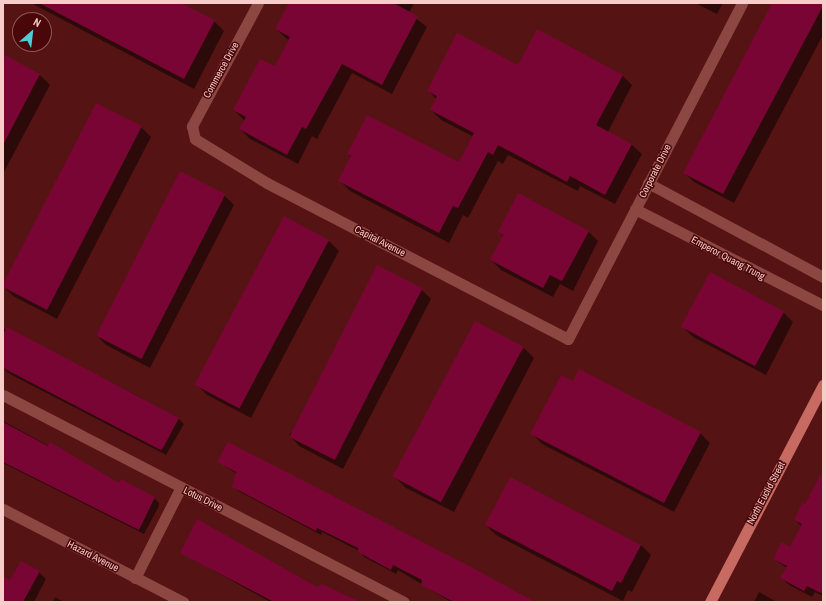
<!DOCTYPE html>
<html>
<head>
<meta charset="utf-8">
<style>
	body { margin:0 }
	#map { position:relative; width:826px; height:605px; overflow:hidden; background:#551413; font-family:"Archivo Narrow",sans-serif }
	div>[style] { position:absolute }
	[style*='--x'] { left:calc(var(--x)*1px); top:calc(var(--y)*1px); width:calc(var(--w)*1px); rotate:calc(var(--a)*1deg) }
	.shadow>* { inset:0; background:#0007 }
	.building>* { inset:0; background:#790535; transform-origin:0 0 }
	.minor>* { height:11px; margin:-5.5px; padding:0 5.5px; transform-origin:5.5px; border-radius:5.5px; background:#8d4742 }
	.tertiary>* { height:11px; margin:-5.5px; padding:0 5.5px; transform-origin:5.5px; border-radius:5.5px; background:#8d4742 }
	.primary>* { height:11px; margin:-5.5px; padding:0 5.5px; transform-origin:5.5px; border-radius:5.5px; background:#c76a62 }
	span { translate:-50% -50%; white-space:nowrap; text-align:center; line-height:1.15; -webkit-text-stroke:3px #490709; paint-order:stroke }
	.street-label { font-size:10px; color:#f7cdc9 }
	.frame { position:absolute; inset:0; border:4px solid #f7cdc9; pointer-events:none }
	.north { position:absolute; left:12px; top:12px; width:40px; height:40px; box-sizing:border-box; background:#490709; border:1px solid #8f5656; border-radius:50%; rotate:28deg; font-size:11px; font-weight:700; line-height:16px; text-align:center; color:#f7cdc9 }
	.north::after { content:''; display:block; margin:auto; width:14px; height:18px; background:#52cbd9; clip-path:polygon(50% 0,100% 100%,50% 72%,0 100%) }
</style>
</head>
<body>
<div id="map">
	<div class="shadow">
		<div style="clip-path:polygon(31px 3px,179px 3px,214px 21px,224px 31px,194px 89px)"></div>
		<div style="clip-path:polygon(290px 3px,414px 3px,409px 13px,427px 27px,392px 94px,352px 73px,317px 139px,312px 136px,298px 164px,250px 139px,240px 129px,245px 121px,234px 110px,275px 68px,289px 41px,276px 29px)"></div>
		<div style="clip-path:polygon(695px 3px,723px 3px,717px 14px)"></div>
		<div style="clip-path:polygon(774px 3px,823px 3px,823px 35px,734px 203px,694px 182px,684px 172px)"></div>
		<div style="clip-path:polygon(3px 55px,40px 75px,50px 85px,3px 174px)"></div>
		<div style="clip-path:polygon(518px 67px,622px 75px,632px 85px,608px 132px,631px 144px,642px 154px,615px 204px,580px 186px,578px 191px,508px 155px,503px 164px,498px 161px,468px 218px,463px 215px,449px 243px,350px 191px,340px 181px,352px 158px,348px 154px,459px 164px,474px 137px,441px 120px,431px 110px,436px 99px,428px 90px)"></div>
		<div style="clip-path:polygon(141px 127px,151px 137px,57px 319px,13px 296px,3px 286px)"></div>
		<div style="clip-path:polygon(224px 195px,234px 205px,150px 368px,106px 345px,96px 335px)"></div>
		<div style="clip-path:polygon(285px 218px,329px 241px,339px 251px,251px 418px,207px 395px,197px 385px)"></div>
		<div style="clip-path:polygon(588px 231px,598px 241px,573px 291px,560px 284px,553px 297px,501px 270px,491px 260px,503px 236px,499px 232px)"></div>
		<div style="clip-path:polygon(421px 289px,431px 299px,343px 469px,299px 446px,289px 435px)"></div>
		<div style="clip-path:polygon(783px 312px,793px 322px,766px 375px,693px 337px,683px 327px)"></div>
		<div style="clip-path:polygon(3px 328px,132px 393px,179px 419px,184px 424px,166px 455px,8px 373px,3px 368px)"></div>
		<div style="clip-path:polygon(524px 348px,534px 358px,454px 512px,406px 488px,396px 478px)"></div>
		<div style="clip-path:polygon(3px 421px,119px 484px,154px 498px,159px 503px,159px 506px,144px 534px,3px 463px)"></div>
		<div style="clip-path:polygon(700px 433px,710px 443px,674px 512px,542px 444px,532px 434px)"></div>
		<div style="clip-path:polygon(219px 462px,533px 602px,451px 602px,398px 570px,396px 574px,364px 557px,359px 551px,322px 532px,321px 535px,238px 491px,233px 486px,237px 474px)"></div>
		<div style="clip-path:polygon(823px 479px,823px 596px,815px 592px,812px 597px,789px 585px,782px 578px,787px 568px,774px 559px,791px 548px,802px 527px,795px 520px)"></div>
		<div style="clip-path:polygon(486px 525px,641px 545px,651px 555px,632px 592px,628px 590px,623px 601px,496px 535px)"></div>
		<div style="clip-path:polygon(181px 552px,317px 588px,356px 602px,270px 602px)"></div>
		<div style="clip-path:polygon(39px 572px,46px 579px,34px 602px,3px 602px,3px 577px,11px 581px)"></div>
		<div style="clip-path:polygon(759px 592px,777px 602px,754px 602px)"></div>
		<div style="clip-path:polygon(55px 597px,64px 602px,53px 602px)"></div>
	</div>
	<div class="building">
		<div style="clip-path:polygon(39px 3px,181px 3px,215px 20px,184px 79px)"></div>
		<div style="clip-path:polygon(289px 3px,393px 3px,418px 16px,382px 85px,342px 64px,306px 129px,302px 127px,287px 155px,239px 129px,246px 117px,233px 110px,260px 59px,275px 66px,290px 37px,275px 29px)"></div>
		<div style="clip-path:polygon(772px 3px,823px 3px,823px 6px,723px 194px,683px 173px)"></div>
		<div style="clip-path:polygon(537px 29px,623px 75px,596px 125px,632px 144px,605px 195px,570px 176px,567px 182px,498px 145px,493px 155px,488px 152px,458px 208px,453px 206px,439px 233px,338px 181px,351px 156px,347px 154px,367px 115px,459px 162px,474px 133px,430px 110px,437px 96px,427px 91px,457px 33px,518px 65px)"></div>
		<div style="clip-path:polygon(3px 54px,40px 74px,3px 145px)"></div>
		<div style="clip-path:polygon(96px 103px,142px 126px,47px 310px,3px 287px,3px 284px)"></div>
		<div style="left:180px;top:171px;width:51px;height:185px;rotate:27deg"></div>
		<div style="clip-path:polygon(518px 193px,589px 231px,562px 281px,550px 275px,543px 288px,490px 260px,503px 235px,498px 232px)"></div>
		<div style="left:284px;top:216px;width:51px;height:191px;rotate:28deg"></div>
		<div style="left:377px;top:265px;width:51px;height:193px;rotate:27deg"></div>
		<div style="left:710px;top:272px;width:84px;height:62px;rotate:28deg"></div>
		<div style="left:475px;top:321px;width:55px;height:176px;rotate:28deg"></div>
		<div style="clip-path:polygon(7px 327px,179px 418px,163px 448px,161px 450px,153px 446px,3px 368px,3px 334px)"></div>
		<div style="clip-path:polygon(579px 369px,701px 432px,664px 503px,530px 434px,561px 375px,573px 381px)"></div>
		<div style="clip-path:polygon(3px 422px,48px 446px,50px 442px,119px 483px,121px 479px,155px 497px,139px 530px,3px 462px)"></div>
		<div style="clip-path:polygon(228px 442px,475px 569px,535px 602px,454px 602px,421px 585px,422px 580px,393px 565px,391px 570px,358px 552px,358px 548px,317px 528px,316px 531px,232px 487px,236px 472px,217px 462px)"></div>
		<div style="clip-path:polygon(823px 470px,823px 594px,807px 586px,804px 591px,780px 578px,787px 566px,773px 559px,782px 542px,790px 547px,802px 524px,794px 520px,802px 503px,805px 504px)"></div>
		<div style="clip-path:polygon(510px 477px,641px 545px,621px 583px,617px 581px,612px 591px,485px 525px)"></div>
		<div style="clip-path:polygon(197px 519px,317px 587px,322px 584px,360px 602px,274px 602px,180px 553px)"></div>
		<div style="clip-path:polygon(21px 561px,40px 571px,23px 602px,3px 602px,3px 576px,10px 580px)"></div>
	</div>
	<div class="minor">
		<div style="--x:258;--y:3;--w:140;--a:118.2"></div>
		<div style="--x:192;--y:126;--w:13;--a:77"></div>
		<div style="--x:195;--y:139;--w:84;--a:31.4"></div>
		<div style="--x:267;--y:183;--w:339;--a:27.4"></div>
		<div style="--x:568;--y:339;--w:378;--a:-62.6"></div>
		<div style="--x:648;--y:183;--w:199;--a:28.2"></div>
		<div style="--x:635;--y:209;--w:211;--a:27.1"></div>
		<div style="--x:3;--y:395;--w:451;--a:27.3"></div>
		<div style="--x:135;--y:578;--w:102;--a:-63.2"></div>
	</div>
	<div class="tertiary">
		<div style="--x:3;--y:509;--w:203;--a:27.3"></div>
	</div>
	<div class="primary">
		<div style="--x:710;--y:602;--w:245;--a:-62.5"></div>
	</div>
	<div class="street-label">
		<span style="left:221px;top:70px;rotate:-61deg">Commerce Drive</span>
		<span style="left:655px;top:171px;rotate:-63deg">Corporate Drive</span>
		<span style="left:380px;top:241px;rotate:27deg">Capital Avenue</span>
		<span style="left:728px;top:258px;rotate:28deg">Emperor Quang Trung</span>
		<span style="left:766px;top:493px;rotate:-62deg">North Euclid Street</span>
		<span style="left:203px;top:499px;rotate:27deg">Lotus Drive</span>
		<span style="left:93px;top:556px;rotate:27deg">Hazard Avenue</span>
	</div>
	<div class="frame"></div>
	<div class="north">N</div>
</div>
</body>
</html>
